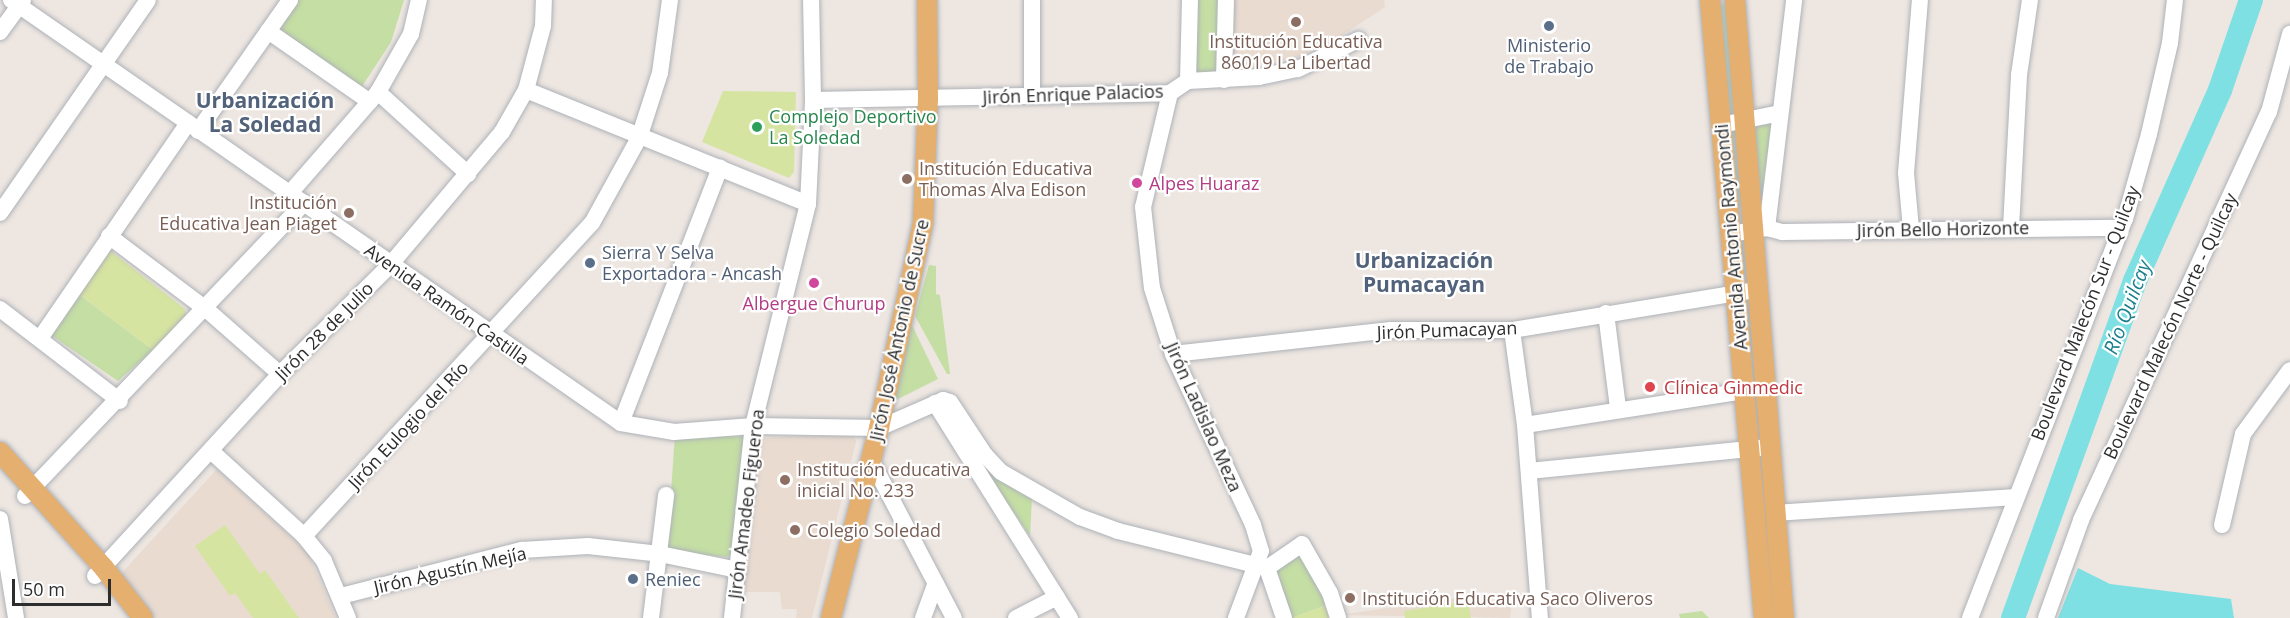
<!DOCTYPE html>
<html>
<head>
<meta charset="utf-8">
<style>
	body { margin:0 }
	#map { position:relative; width:2290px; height:618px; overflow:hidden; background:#ede6e1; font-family:"Open Sans",sans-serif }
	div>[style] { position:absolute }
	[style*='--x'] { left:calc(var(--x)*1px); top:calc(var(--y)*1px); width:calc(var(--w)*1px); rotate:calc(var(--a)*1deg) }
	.education>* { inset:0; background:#e9dbd0 }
	.green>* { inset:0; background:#c4dea4; transform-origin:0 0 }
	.pitch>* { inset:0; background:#d6e4a1 }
	.water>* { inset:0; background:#7fe0e4 }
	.river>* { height:24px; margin:-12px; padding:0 12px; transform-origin:12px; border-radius:12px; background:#7fe0e4 }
	.roads { filter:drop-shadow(0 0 2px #aeb2b8) drop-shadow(0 0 2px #aeb2b8) }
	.minor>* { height:16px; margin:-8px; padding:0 8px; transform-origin:8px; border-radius:8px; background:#fff }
	.major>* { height:20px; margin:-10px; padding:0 10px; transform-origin:10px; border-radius:10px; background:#e4af6f }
	.dots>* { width:16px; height:16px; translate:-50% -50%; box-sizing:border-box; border:3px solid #fff; border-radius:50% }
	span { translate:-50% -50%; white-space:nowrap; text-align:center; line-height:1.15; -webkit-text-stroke:4.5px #fff; paint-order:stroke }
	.education-label { font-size:18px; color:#785e54 }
	.left { translate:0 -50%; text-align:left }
	.right { translate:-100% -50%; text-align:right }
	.service-label { font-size:18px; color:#4e5e75 }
	.street-label { font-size:18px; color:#2d2d2d }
	.leisure-label { font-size:18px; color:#27864d }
	.hotel-label { font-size:18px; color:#b23c85 }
	.health-label { font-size:18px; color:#be3a42 }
	.water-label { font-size:20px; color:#1a7f8d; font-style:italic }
	.quarter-label { font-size:21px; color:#51627a; font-weight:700 }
	.scale { position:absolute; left:12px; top:579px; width:99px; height:27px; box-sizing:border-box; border:3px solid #2d2d2d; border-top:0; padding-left:8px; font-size:18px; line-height:21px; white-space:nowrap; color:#2d2d2d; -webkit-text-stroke:4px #fff; paint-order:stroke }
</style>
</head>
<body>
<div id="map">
	<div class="education">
		<div style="clip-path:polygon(1232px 0,1384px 0,1385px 7px,1338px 38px,1296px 58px,1230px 69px)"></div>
		<div style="clip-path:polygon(854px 434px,856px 442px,812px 618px,796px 618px,797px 609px,782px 609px,780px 592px,743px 592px,760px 438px)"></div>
		<div style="clip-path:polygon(217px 469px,308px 553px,336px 618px,150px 618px,118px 577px)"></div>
		<div style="clip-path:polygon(1467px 596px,1468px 601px,1512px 603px,1510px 618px,1340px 615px)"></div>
	</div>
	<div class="green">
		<div style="clip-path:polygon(295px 0,404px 0,391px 42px,361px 88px,274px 29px)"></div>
		<div style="left:1194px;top:0;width:27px;height:77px"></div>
		<div style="left:1728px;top:4px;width:111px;height:8px;rotate:85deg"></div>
		<div style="clip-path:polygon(1772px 122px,1759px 215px,1748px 125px)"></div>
		<div style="left:1738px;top:126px;width:81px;height:7px;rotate:86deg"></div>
		<div style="clip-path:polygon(1741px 241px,1748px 242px,1751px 287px,1745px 289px)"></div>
		<div style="clip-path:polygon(929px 265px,936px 266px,936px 294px,940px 295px,950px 374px,947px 374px,915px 316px)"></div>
		<div style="clip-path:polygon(77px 293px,153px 350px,118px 381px,51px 335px)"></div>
		<div style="clip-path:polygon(1752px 294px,1764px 430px,1757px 430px,1744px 295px)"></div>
		<div style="clip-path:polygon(910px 321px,938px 379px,890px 403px)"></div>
		<div style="clip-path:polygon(675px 434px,748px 437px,735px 553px,726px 557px,667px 550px)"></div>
		<div style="clip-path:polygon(992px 470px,1002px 482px,1032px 498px,1030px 536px,987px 473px)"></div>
		<div style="clip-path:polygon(1303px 554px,1330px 604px,1291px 618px,1275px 570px)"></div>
		<div style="clip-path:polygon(1702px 611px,1709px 618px,1680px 618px,1679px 614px)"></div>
	</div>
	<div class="pitch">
		<div style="clip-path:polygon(723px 91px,796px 92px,794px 172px,789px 178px,702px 142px)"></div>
		<div style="clip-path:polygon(108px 249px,185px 309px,186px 316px,153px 350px,77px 293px)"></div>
		<div style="clip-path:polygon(225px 525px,260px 574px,265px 570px,299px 618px,253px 618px,235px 593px,230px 596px,195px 546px)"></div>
		<div style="clip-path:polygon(1468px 601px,1471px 618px,1405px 618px,1404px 611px)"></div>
		<div style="clip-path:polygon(1325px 606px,1330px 618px,1291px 618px)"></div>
	</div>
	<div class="water">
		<div style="clip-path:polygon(2078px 568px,2110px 584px,2231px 599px,2234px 618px,2058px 618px)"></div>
	</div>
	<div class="river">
		<div style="--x:2013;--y:618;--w:358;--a:-70.1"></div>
		<div style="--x:2135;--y:281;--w:209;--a:-66"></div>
		<div style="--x:2220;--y:90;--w:95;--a:-71"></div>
	</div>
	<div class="roads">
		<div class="minor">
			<div style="--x:11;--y:0;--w:742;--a:34.74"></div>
			<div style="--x:621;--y:423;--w:54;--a:9.6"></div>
			<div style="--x:674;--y:432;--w:79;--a:-4.3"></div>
			<div style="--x:753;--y:426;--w:126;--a:0.9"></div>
			<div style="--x:879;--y:428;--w:70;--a:-23.6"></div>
			<div style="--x:943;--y:400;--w:7;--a:16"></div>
			<div style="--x:950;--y:402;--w:64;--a:56.6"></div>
			<div style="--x:985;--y:455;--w:23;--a:47"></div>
			<div style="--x:1001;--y:472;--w:91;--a:29.7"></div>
			<div style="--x:1080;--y:517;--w:40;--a:20.2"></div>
			<div style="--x:1118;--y:531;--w:154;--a:13.9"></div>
			<div style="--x:1267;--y:568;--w:42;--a:-34.4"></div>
			<div style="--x:1302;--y:544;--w:56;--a:60.3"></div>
			<div style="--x:1330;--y:593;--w:26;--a:72"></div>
			<div style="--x:1032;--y:0;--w:95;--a:90"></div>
			<div style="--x:268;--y:31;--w:124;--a:34.8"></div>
			<div style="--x:0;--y:32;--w:39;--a:-54"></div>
			<div style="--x:1224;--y:80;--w:80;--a:-88.6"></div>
			<div style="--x:1188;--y:81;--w:81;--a:-88.6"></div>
			<div style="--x:526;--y:90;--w:304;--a:22"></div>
			<div style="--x:378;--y:92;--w:122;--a:42.3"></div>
			<div style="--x:1170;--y:93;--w:117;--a:103.3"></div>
			<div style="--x:1143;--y:207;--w:81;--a:83.7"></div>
			<div style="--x:1152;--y:288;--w:69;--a:72.3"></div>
			<div style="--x:1173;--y:354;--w:189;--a:64.9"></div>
			<div style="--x:1253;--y:525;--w:27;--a:73"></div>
			<div style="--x:1261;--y:551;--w:72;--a:110.5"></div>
			<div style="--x:813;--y:100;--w:357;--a:-1.1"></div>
			<div style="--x:1170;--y:93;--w:22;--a:-34"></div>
			<div style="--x:1188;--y:81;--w:71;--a:-3.2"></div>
			<div style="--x:1259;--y:77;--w:40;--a:-12"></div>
			<div style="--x:1298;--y:69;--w:67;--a:-25.8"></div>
			<div style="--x:1721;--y:125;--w:60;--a:-11.5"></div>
			<div style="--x:198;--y:131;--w:160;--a:-54.9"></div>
			<div style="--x:290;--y:193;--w:134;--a:-48.9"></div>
			<div style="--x:378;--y:92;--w:67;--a:-60.4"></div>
			<div style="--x:411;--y:34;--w:35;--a:-77"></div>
			<div style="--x:0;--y:213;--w:259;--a:-55.2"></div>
			<div style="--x:1767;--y:228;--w:16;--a:15"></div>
			<div style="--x:1782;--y:232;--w:339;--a:-0.7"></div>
			<div style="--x:2011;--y:228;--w:153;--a:-87"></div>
			<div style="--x:2019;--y:75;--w:76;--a:-81.7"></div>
			<div style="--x:1911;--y:229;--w:56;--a:-95.1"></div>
			<div style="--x:1906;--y:173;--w:174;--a:-85.4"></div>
			<div style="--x:1730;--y:234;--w:37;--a:-9"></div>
			<div style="--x:1767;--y:228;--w:230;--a:-83.2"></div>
			<div style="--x:109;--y:236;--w:121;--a:37"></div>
			<div style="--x:206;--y:309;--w:98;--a:41.3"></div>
			<div style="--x:0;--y:309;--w:151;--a:37.5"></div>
			<div style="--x:1606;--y:313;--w:96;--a:82.8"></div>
			<div style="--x:1512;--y:330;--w:96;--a:82.2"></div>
			<div style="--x:1525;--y:425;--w:194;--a:85.6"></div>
			<div style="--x:41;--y:337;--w:260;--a:-55.5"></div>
			<div style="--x:1173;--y:354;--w:219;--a:-6.3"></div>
			<div style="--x:1391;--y:330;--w:121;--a:0"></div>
			<div style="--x:1512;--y:330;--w:246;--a:-9.3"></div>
			<div style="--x:935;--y:403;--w:254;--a:57.9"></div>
			<div style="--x:621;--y:423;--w:274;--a:-68.8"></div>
			<div style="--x:1525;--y:425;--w:223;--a:-8.8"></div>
			<div style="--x:211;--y:451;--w:126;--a:42.4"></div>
			<div style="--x:304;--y:536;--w:32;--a:51"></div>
			<div style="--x:324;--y:561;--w:62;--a:67.2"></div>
			<div style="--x:871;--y:460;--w:178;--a:62.3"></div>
			<div style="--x:1529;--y:471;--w:241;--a:-5.7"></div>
			<div style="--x:25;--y:496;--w:405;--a:-46.4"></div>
			<div style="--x:1775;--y:513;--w:241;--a:-3.8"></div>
			<div style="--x:0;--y:519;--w:100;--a:80.8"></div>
			<div style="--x:2222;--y:525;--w:93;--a:-77"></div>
			<div style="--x:2243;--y:434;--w:79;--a:-53.7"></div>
			<div style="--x:304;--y:536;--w:425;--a:-47.4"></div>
			<div style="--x:592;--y:223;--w:97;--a:-61.1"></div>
			<div style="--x:639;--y:138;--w:68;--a:-72.1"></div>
			<div style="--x:660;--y:73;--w:74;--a:-82.2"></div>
			<div style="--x:1267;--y:568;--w:53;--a:71.2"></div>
			<div style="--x:95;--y:576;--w:274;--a:-47.5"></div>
			<div style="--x:280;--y:374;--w:155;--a:-44.7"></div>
			<div style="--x:390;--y:265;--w:174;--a:-49.9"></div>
			<div style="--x:502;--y:132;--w:48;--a:-60.3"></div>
			<div style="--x:526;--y:90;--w:66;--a:-75.1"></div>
			<div style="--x:543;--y:26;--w:26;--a:-88"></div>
			<div style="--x:341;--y:596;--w:187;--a:-14.3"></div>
			<div style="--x:522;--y:550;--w:66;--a:-3.5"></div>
			<div style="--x:588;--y:546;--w:72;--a:6.3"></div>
			<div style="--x:660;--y:554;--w:80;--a:11.6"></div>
			<div style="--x:651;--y:618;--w:124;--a:-83"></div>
			<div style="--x:732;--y:618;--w:193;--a:-83.8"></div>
			<div style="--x:753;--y:426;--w:229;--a:-76.1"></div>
			<div style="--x:808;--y:204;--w:104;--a:-87.2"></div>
			<div style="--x:813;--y:100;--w:100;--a:-91.1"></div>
			<div style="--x:923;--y:618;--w:37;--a:-70"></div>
			<div style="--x:1016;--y:618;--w:46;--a:-27.1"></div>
			<div style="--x:1970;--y:618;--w:428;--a:-68.8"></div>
			<div style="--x:2125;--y:219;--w:88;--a:-74.2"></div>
			<div style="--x:2149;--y:134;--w:93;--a:-77"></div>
			<div style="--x:2170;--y:43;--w:43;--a:-83.4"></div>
			<div style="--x:2046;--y:618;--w:104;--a:-70.3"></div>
			<div style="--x:2081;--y:520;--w:449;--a:-65.3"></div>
			<div style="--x:2269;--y:112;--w:81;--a:-74.9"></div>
		</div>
		<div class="major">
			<div style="--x:1710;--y:0;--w:620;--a:85.01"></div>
			<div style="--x:1735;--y:0;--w:620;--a:85.47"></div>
			<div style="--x:0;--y:452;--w:156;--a:48.1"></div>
			<div style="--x:104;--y:568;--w:63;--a:52"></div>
			<div style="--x:831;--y:618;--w:196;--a:-75.8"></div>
			<div style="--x:879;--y:428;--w:211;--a:-77.9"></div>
			<div style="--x:923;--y:222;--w:123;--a:-87.7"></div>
			<div style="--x:928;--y:99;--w:99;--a:-90.6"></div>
		</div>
	</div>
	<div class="dots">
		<div style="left:1296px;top:22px;background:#8d6e63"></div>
		<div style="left:1549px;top:26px;background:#5c6f8a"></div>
		<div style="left:757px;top:127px;background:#2e9e5b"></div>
		<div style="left:907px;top:179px;background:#8d6e63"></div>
		<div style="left:1137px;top:183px;background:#d1479c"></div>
		<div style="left:349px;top:213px;background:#8d6e63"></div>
		<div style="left:590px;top:263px;background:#5c6f8a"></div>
		<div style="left:814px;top:283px;background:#d1479c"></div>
		<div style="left:1650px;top:387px;background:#e0444e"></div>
		<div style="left:785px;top:480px;background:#8d6e63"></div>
		<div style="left:795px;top:530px;background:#8d6e63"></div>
		<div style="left:633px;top:579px;background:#5c6f8a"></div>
		<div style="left:1350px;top:598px;background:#8d6e63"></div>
	</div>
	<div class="education-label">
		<span style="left:1296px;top:52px">Institución Educativa<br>86019 La Libertad</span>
		<span class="left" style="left:919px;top:179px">Institución Educativa<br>Thomas Alva Edison</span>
		<span class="right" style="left:337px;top:213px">Institución<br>Educativa Jean Piaget</span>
		<span class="left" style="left:797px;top:480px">Institución educativa<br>inicial No. 233</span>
		<span class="left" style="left:807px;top:530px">Colegio Soledad</span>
		<span class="left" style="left:1362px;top:598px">Institución Educativa Saco Oliveros</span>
	</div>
	<div class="service-label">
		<span style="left:1549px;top:56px">Ministerio<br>de Trabajo</span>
		<span class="left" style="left:602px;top:263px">Sierra Y Selva<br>Exportadora - Ancash</span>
		<span class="left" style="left:645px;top:579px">Reniec</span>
	</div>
	<div class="street-label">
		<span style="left:1073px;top:94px;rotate:-2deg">Jirón Enrique Palacios</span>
		<span style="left:1943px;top:229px;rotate:-1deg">Jirón Bello Horizonte</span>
		<span style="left:1731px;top:237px;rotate:-95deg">Avenida Antonio Raymondi</span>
		<span style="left:447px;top:304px;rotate:35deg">Avenida Ramón Castilla</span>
		<span style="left:2085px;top:313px;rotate:-69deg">Boulevard Malecón Sur - Quilcay</span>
		<span style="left:2170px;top:326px;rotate:-65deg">Boulevard Malecón Norte - Quilcay</span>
		<span style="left:899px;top:330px;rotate:-78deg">Jirón José Antonio de Sucre</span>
		<span style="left:1447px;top:330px;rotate:-2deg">Jirón Pumacayan</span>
		<span style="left:324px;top:331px;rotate:-45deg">Jirón 28 de Julio</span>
		<span style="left:1204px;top:417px;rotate:66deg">Jirón Ladislao Meza</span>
		<span style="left:408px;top:425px;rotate:-47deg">Jirón Eulogio del Río</span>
		<span style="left:746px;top:504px;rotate:-83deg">Jirón Amadeo Figueroa</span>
		<span style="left:450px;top:570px;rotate:-13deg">Jirón Agustín Mejía</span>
	</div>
	<div class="leisure-label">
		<span class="left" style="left:769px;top:127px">Complejo Deportivo<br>La Soledad</span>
	</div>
	<div class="hotel-label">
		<span class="left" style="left:1149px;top:183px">Alpes Huaraz</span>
		<span style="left:814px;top:303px">Albergue Churup</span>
	</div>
	<div class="health-label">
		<span class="left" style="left:1664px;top:387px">Clínica Ginmedic</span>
	</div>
	<div class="water-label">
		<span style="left:2127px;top:307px;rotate:-69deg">Río Quilcay</span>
	</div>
	<div class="quarter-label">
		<span style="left:265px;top:112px">Urbanización<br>La Soledad</span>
		<span style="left:1424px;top:272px">Urbanización<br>Pumacayan</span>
	</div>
	<div class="scale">50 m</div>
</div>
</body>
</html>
